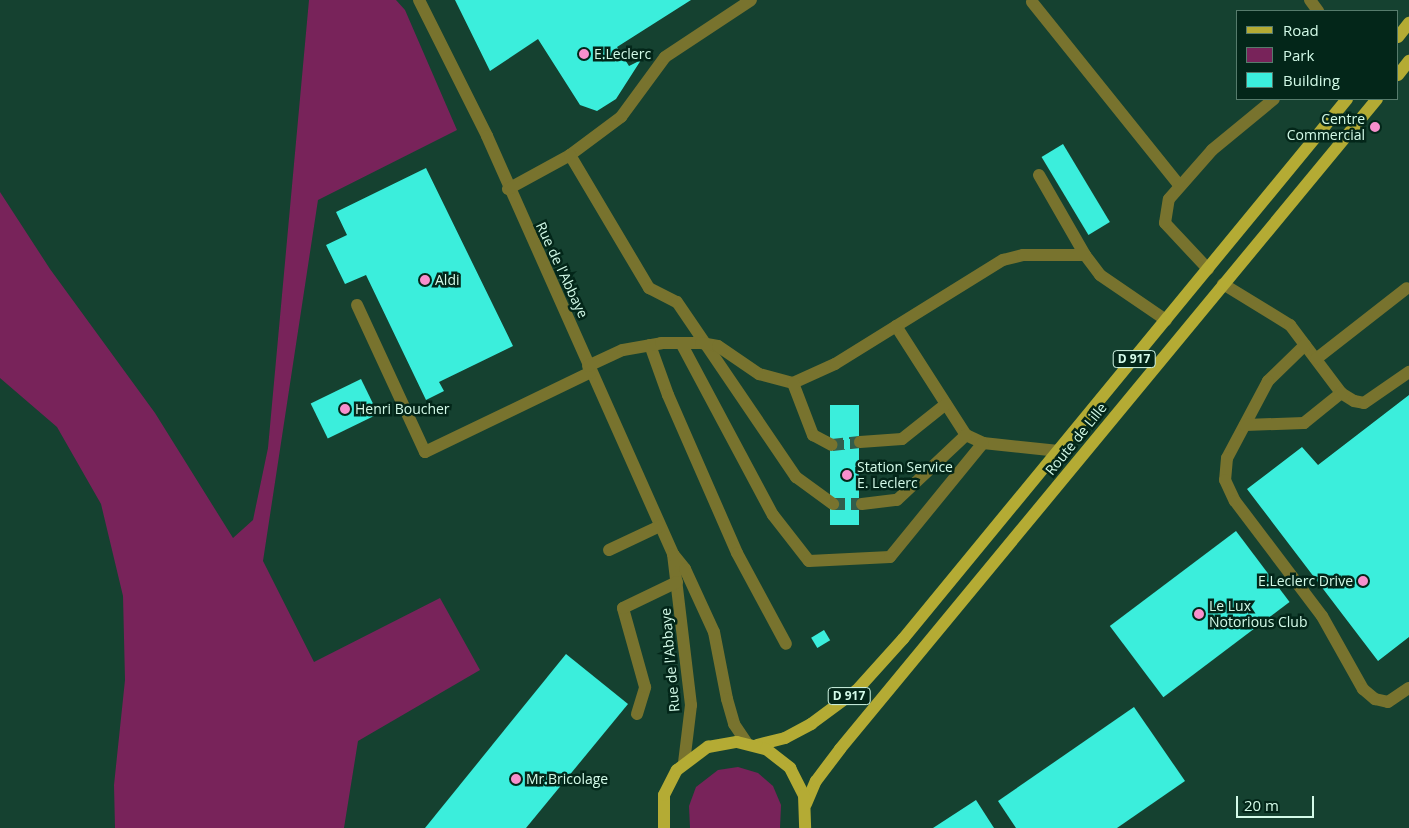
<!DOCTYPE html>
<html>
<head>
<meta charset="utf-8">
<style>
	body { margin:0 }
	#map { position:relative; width:1409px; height:828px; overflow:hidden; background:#154130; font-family:"Open Sans",sans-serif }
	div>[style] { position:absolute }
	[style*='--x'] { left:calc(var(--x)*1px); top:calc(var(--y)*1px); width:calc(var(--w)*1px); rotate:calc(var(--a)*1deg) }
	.green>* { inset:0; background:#78235a }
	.building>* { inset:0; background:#3beedc; transform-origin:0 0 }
	.minor-tunnel>* { height:12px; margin-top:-6px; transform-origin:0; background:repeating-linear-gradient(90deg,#325d4c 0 12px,transparent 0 18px) }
	.minor>* { height:12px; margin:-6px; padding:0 6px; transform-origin:6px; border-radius:6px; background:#78732e }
	.major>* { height:12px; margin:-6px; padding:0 6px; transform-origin:6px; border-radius:6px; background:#b4ab34 }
	.dots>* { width:14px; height:14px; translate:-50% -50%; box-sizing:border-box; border:2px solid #032619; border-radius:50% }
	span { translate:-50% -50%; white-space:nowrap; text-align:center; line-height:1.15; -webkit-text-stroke:5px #032619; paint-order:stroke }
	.shield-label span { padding:1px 4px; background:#032619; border:1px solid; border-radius:4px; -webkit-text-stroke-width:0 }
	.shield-label { font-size:12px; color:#d3fae8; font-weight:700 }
	.poi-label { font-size:14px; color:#d3fae8 }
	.left { translate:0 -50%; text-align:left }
	.right { translate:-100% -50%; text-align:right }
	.street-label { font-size:14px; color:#d3fae8 }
	.legend { position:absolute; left:1236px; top:10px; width:162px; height:90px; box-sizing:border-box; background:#032619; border:1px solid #567b6c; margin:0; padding:6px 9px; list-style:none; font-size:15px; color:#d3fae8 }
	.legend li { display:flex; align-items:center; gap:10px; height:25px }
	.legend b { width:25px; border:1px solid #567b6c }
	.scale { position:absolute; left:1236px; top:796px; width:78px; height:22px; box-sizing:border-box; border:2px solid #d3fae8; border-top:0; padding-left:6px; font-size:15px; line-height:18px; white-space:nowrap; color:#d3fae8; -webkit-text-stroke:4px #032619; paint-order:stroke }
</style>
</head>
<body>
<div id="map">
	<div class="green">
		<div style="clip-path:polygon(309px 0,396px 0,405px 10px,457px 130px,318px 200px,263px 561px,314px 662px,440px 598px,480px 670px,358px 741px,344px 828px,115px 828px,114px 785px,125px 680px,123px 596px,101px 504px,57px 427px,0 378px,0 192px,50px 269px,155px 413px,233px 538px,253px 520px,268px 448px)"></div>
		<div style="clip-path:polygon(738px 767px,758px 773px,773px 786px,781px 805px,780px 828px,690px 828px,689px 806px,696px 787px,718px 770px)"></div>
	</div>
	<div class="building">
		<div style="clip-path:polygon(455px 0,691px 0,617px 47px,629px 66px,641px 60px,616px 99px,597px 111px,580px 105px,538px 39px,490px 71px)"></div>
		<div style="left:1063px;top:144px;width:91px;height:25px;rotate:59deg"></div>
		<div style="clip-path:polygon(426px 168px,513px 346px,439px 382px,444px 391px,426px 400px,366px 275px,345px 284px,326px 245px,347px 235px,336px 212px)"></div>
		<div style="left:361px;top:379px;width:39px;height:56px;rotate:64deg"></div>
		<div style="clip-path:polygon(1409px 395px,1409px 637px,1378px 661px,1247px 489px,1302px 447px,1318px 465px)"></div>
		<div style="left:830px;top:405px;width:29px;height:120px"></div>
		<div style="left:1236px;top:531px;width:89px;height:158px;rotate:53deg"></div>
		<div style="left:824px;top:630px;width:12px;height:15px;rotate:59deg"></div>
		<div style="clip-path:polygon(566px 654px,628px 704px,526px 828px,425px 828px)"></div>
		<div style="clip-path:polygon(1134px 707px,1185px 781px,1117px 828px,1016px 828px,998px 801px)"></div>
		<div style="clip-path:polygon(976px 800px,994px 828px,933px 828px)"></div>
	</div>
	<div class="minor-tunnel">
		<div style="--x:832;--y:445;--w:28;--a:-6"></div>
		<div style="--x:833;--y:504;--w:29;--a:0"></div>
	</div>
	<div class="minor">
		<div style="--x:419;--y:0;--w:152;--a:63.4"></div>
		<div style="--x:487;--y:136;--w:458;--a:66"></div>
		<div style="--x:673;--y:554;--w:152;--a:83.2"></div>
		<div style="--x:691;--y:705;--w:58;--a:96.9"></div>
		<div style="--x:1310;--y:0;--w:14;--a:54"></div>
		<div style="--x:1032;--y:2;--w:236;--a:51.2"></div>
		<div style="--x:570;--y:155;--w:64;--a:-36.7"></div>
		<div style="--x:621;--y:117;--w:74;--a:-53.7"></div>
		<div style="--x:665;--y:57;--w:103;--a:-33.5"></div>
		<div style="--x:1039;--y:175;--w:92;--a:60.1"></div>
		<div style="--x:1085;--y:255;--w:25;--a:53"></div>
		<div style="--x:1100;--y:275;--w:80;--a:34.3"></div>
		<div style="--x:508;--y:189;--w:71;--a:-28.7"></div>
		<div style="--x:570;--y:155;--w:155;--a:59.3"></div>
		<div style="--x:649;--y:288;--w:31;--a:27"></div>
		<div style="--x:677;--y:302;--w:212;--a:55.8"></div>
		<div style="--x:796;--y:477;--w:46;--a:36.1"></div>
		<div style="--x:1208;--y:269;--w:63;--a:-133.1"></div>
		<div style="--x:1165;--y:223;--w:24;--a:-81"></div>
		<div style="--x:1169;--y:199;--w:65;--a:-48.7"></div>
		<div style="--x:1212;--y:150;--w:80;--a:-39.4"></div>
		<div style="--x:1223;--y:284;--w:79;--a:31.5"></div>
		<div style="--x:1290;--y:325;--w:85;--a:53.1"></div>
		<div style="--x:1341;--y:393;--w:15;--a:32"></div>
		<div style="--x:1354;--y:401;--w:10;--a:11"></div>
		<div style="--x:1364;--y:403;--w:55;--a:-34.6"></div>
		<div style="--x:357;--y:305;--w:162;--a:65.2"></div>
		<div style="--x:425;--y:452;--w:184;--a:-25.7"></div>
		<div style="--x:896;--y:326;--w:130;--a:57.3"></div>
		<div style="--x:966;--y:435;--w:19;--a:25"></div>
		<div style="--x:983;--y:443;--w:76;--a:6"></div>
		<div style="--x:681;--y:343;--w:195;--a:61.9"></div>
		<div style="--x:773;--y:515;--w:58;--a:52"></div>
		<div style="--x:809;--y:561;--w:81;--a:-2.8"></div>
		<div style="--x:890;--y:557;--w:147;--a:-50.8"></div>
		<div style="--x:650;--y:345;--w:53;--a:70.2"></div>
		<div style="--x:668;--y:395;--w:172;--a:66.4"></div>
		<div style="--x:737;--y:553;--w:103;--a:61.7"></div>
		<div style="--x:1305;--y:345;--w:52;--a:135.8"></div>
		<div style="--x:1268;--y:381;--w:87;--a:118"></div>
		<div style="--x:1227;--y:458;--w:22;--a:95"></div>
		<div style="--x:1225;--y:480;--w:23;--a:65"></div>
		<div style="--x:1235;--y:501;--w:144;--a:52.9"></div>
		<div style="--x:1322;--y:616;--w:84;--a:60.7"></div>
		<div style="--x:1363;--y:689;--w:16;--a:40"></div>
		<div style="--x:1375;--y:699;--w:13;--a:13"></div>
		<div style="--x:1388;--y:702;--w:25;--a:-34"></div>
		<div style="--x:1316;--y:359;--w:115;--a:-38"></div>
		<div style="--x:588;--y:366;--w:38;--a:-25"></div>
		<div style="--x:623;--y:350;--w:39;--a:-10"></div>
		<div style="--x:661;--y:343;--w:40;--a:0"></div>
		<div style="--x:701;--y:343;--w:17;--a:10"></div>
		<div style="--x:718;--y:346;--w:50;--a:34.3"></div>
		<div style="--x:759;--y:374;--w:35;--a:15"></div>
		<div style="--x:793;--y:383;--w:46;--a:-24.3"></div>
		<div style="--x:835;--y:364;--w:198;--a:-31.8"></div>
		<div style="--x:1003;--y:260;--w:21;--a:-14"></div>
		<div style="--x:1023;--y:255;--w:62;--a:0"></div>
		<div style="--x:793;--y:383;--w:56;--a:69"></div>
		<div style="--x:813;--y:435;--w:21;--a:28"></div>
		<div style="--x:1245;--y:425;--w:59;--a:-1.9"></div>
		<div style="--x:1304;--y:423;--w:48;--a:-39"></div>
		<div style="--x:860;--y:442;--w:42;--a:-4.1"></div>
		<div style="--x:902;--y:439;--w:56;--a:-38.5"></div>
		<div style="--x:862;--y:504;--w:35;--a:-7"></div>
		<div style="--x:897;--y:500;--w:95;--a:-43.3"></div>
		<div style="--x:609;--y:550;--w:56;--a:-25.2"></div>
		<div style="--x:673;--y:554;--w:19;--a:51"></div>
		<div style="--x:685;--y:569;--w:69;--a:65.3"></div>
		<div style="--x:714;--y:632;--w:68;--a:79"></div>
		<div style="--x:727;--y:699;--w:26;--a:74"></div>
		<div style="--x:734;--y:724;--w:22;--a:56"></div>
		<div style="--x:637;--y:714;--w:28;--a:-73"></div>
		<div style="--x:645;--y:687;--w:82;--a:-105.6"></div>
		<div style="--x:623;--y:608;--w:60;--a:-25.7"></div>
	</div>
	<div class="major">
		<div style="--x:1398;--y:37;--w:18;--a:-52"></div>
		<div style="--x:1398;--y:75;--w:18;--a:-52"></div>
		<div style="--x:757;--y:745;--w:29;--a:-14"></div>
		<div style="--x:785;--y:738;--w:30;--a:-28"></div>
		<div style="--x:811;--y:724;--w:57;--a:-36.5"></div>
		<div style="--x:857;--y:690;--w:69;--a:-48"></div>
		<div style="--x:903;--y:639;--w:699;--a:-50.57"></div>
		<div style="--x:806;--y:804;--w:25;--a:-67"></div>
		<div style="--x:816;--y:781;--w:40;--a:-53"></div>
		<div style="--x:840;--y:749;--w:843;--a:-50.44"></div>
		<div style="--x:664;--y:828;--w:33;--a:-90"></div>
		<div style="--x:664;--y:795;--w:28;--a:-63"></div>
		<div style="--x:677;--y:770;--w:39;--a:-37"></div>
		<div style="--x:708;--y:747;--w:29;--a:-10"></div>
		<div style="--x:737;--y:742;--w:30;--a:14"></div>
		<div style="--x:766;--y:749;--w:31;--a:38"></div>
		<div style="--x:790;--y:768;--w:30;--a:63"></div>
		<div style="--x:804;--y:795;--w:33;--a:88"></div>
	</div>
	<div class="dots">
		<div style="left:584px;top:54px;background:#f790cd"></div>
		<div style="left:1375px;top:127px;background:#f790cd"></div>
		<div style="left:425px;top:280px;background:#f790cd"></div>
		<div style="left:345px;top:409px;background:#f790cd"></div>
		<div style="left:847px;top:475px;background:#f790cd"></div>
		<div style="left:1363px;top:581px;background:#f790cd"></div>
		<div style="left:1199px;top:614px;background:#f790cd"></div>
		<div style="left:516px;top:779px;background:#f790cd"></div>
	</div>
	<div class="shield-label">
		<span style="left:1134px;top:359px">D 917</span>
		<span style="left:849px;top:696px">D 917</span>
	</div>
	<div class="poi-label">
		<span class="left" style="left:594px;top:54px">E.Leclerc</span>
		<span class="right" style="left:1365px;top:127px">Centre<br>Commercial</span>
		<span class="left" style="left:435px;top:280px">Aldi</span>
		<span class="left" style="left:355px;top:409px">Henri Boucher</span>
		<span class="left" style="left:857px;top:475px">Station Service<br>E. Leclerc</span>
		<span class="right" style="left:1353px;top:581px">E.Leclerc Drive</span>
		<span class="left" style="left:1209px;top:614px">Le Lux<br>Notorious Club</span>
		<span class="left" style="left:526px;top:779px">Mr.Bricolage</span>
	</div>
	<div class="street-label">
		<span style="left:562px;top:270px;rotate:65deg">Rue de l'Abbaye</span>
		<span style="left:1076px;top:439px;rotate:-51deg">Route de Lille</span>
		<span style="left:670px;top:660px;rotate:-95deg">Rue de l'Abbaye</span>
	</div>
	<ul class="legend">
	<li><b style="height:6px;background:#b4ab34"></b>Road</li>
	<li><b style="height:14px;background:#78235a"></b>Park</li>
	<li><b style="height:14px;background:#3beedc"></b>Building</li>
	</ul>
	<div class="scale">20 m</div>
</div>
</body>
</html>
